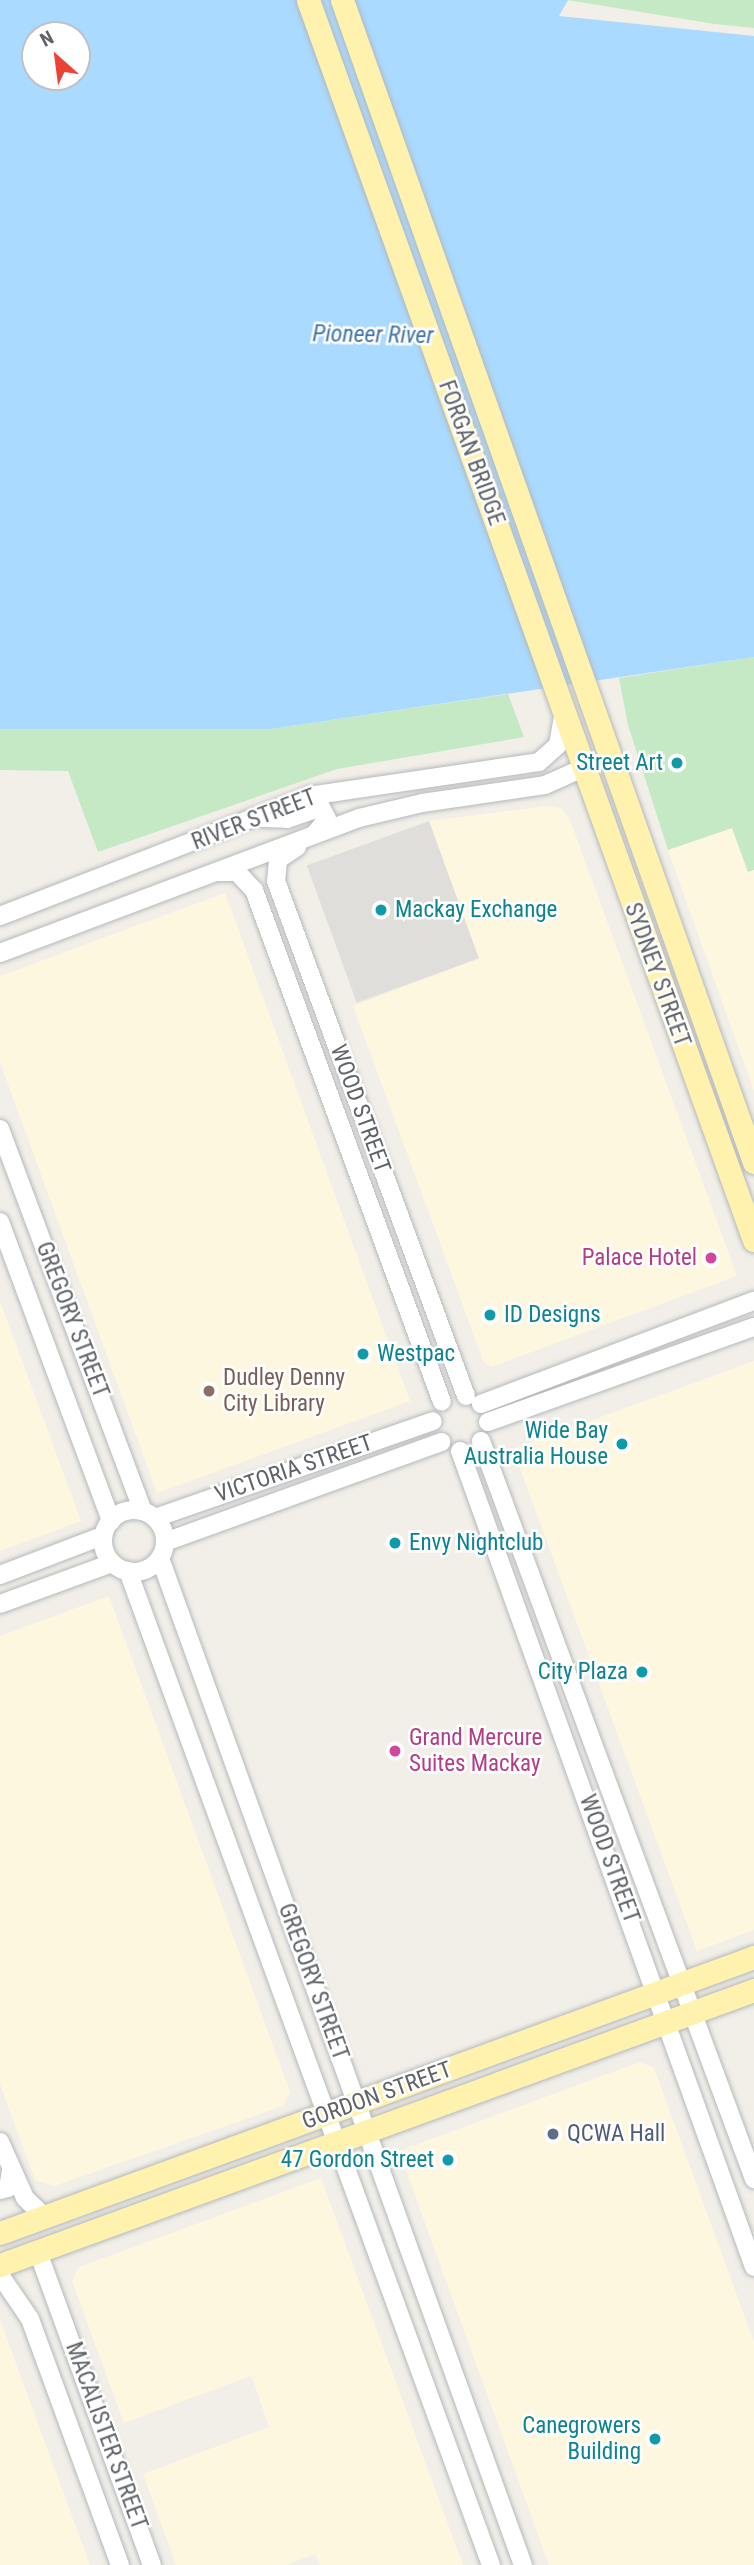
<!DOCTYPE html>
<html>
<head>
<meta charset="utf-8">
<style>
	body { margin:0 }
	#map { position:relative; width:754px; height:2565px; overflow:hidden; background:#f1efe8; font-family:"Roboto Condensed",sans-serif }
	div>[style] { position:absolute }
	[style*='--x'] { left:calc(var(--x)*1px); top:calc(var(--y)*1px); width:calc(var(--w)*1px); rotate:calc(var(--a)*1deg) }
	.commercial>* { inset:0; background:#fef7e0 }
	.industrial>* { inset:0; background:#e0deda; transform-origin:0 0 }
	.green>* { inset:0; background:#c5e8c5 }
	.water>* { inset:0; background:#aadaff }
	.roads { filter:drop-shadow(0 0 2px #b5b8bc) drop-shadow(0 0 2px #b5b8bc) }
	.minor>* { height:18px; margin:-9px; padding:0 9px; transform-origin:9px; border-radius:9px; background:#fff }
	.minor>.ring { margin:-9px; padding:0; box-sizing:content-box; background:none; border:18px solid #fff; border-radius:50% }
	.major>* { height:23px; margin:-11.5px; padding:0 11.5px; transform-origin:11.5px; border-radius:11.5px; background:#fff2af }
	.dots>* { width:19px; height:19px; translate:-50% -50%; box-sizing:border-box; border:4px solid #fff; border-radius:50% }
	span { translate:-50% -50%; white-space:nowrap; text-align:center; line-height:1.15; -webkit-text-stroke:5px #fff; paint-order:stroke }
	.street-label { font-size:23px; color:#5f6368 }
	.culture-label { font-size:23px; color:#0d838f }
	.right { translate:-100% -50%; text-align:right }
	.left { translate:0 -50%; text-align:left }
	.hotel-label { font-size:23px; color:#b23c85 }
	.education-label { font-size:23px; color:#785e54 }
	.service-label { font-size:23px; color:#4e5e75 }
	.water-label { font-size:24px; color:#4174aa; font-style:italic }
	.north { position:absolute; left:21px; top:21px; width:70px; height:70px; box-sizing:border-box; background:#fff; border:2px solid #bfc1c3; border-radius:50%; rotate:332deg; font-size:19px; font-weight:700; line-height:28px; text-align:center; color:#5f6368 }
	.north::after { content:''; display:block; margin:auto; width:24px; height:32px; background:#ea4335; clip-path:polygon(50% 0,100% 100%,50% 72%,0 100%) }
</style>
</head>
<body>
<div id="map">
	<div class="commercial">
		<div style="clip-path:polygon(547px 806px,561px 808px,570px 820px,737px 1276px,491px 1367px,484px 1363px,353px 1006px,478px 959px,429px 821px)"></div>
		<div style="clip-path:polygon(732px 828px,748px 872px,754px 870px,754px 1091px,668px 850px)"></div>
		<div style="clip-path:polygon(225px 893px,410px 1401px,157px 1493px,0 1062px,0 976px)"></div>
		<div style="clip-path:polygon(0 1301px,81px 1521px,0 1551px)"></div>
		<div style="clip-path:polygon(754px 1361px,754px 1930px,697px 1951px,513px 1449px)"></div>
		<div style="clip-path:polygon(109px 1596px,290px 2092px,283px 2106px,54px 2186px,35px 2180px,0 2084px,0 1636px)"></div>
		<div style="clip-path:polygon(640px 2062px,654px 2068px,754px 2342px,754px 2565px,549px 2565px,399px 2151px)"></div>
		<div style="clip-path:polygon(321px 2178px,463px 2565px,320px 2565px,315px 2554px,286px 2565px,176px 2565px,143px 2474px,269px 2427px,255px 2386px,251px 2376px,124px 2423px,72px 2281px,79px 2267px)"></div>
		<div style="clip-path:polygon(0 2320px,66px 2500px,90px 2565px,0 2565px)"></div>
	</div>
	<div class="industrial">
		<div style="left:429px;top:821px;width:146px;height:130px;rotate:70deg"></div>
	</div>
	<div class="green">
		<div style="clip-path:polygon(567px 0,754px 0,754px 28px,715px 24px)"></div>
		<div style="clip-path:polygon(754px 657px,754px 870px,748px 872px,732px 828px,668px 850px,628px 725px,619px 678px)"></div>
		<div style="clip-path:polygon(508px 694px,524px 737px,337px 769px,98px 852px,68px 771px,0 770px,0 729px,271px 729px)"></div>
	</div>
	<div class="water">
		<div style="clip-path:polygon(evenodd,0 0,568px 0,559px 16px,754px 36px,754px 657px,271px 729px,0 729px,0 0,35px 35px,77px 35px,77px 77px,35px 77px,35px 35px)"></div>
	</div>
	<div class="roads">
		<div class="minor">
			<div style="--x:263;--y:818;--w:24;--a:2"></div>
			<div style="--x:287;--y:819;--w:36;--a:-19"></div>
			<div style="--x:321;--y:807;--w:13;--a:63"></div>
			<div style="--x:327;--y:819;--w:19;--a:129"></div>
			<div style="--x:297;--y:847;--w:23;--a:146"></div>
			<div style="--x:278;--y:860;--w:21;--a:95"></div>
			<div style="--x:276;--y:881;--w:549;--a:69.75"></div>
			<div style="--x:217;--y:872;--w:20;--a:0"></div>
			<div style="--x:237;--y:872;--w:25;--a:47"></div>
			<div style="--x:254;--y:890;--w:545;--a:69.84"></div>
			<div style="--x:0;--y:916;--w:331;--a:-21.2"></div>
			<div style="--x:309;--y:796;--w:232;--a:-8.4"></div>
			<div style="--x:539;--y:762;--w:25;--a:-42"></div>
			<div style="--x:558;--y:745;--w:28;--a:-80"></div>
			<div style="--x:0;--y:953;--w:384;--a:-20.6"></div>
			<div style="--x:359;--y:818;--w:65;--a:-13.4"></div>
			<div style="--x:422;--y:803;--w:124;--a:-8.3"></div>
			<div style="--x:545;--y:785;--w:42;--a:-24.1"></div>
			<div style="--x:0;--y:1129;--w:408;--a:69.5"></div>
			<div style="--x:0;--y:1222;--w:319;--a:69.6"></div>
			<div style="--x:481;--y:1404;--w:292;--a:-20.7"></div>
			<div style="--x:488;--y:1422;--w:282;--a:-19.7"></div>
			<div style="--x:481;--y:1441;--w:787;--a:69.7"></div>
			<div style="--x:460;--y:1451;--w:867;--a:70.19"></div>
			<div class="ring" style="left:103px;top:1510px;width:44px;height:44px"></div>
			<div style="--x:155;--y:1518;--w:294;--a:-19.2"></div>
			<div style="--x:165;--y:1542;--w:294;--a:-19.9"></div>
			<div style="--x:160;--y:1558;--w:1070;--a:70.18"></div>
			<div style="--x:128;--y:1571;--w:1058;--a:69.94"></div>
			<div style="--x:0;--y:1575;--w:109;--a:-20.9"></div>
			<div style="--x:0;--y:1604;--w:119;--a:-20.1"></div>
			<div style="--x:0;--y:2142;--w:61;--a:65.9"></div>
			<div style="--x:25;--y:2198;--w:28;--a:44"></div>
			<div style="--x:0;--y:2190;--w:8;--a:-14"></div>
			<div style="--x:8;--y:2188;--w:17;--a:-80"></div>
			<div style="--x:38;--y:2252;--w:333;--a:70"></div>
			<div style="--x:0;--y:2275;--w:53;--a:55.7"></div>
			<div style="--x:30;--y:2319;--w:262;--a:69.9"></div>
		</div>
		<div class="major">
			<div style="--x:308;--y:0;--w:1318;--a:70.22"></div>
			<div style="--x:342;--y:0;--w:1233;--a:70.48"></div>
			<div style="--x:0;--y:2233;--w:803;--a:-20.11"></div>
			<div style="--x:0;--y:2265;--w:803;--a:-20.04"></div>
		</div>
	</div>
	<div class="dots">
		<div style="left:677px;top:763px;background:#0f9aa8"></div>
		<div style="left:381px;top:910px;background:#0f9aa8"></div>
		<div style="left:711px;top:1258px;background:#d1479c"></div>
		<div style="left:490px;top:1315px;background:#0f9aa8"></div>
		<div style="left:363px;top:1354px;background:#0f9aa8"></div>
		<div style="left:209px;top:1391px;background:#8d6e63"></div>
		<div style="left:622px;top:1444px;background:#0f9aa8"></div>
		<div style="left:395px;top:1543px;background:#0f9aa8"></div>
		<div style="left:642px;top:1672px;background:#0f9aa8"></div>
		<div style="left:395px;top:1751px;background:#d1479c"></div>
		<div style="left:553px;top:2134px;background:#5c6f8a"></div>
		<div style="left:448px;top:2160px;background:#0f9aa8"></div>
		<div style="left:655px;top:2439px;background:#0f9aa8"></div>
	</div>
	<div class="street-label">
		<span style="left:471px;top:453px;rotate:70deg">FORGAN BRIDGE</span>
		<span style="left:254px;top:820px;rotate:-21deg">RIVER STREET</span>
		<span style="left:657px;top:975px;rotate:70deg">SYDNEY STREET</span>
		<span style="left:360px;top:1109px;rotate:70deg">WOOD STREET</span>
		<span style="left:72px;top:1320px;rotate:69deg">GREGORY STREET</span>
		<span style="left:294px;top:1469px;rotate:-19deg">VICTORIA STREET</span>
		<span style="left:609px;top:1859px;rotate:70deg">WOOD STREET</span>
		<span style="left:313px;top:1982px;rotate:70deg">GREGORY STREET</span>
		<span style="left:377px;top:2096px;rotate:-20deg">GORDON STREET</span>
		<span style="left:106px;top:2436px;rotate:70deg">MACALISTER STREET</span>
	</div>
	<div class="culture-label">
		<span class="right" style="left:663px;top:763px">Street Art</span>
		<span class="left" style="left:395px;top:910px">Mackay Exchange</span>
		<span class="left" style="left:504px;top:1315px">ID Designs</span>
		<span class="left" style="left:377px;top:1354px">Westpac</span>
		<span class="right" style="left:608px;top:1444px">Wide Bay<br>Australia House</span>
		<span class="left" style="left:409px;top:1543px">Envy Nightclub</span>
		<span class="right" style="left:628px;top:1672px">City Plaza</span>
		<span class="right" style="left:434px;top:2160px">47 Gordon Street</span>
		<span class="right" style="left:641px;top:2439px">Canegrowers<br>Building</span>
	</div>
	<div class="hotel-label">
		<span class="right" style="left:697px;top:1258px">Palace Hotel</span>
		<span class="left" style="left:409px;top:1751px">Grand Mercure<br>Suites Mackay</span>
	</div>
	<div class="education-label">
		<span class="left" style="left:223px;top:1391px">Dudley Denny<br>City Library</span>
	</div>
	<div class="service-label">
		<span class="left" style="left:567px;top:2134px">QCWA Hall</span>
	</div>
	<div class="water-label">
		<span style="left:373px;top:335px;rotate:1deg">Pioneer River</span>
	</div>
	<div class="north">N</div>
</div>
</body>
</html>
